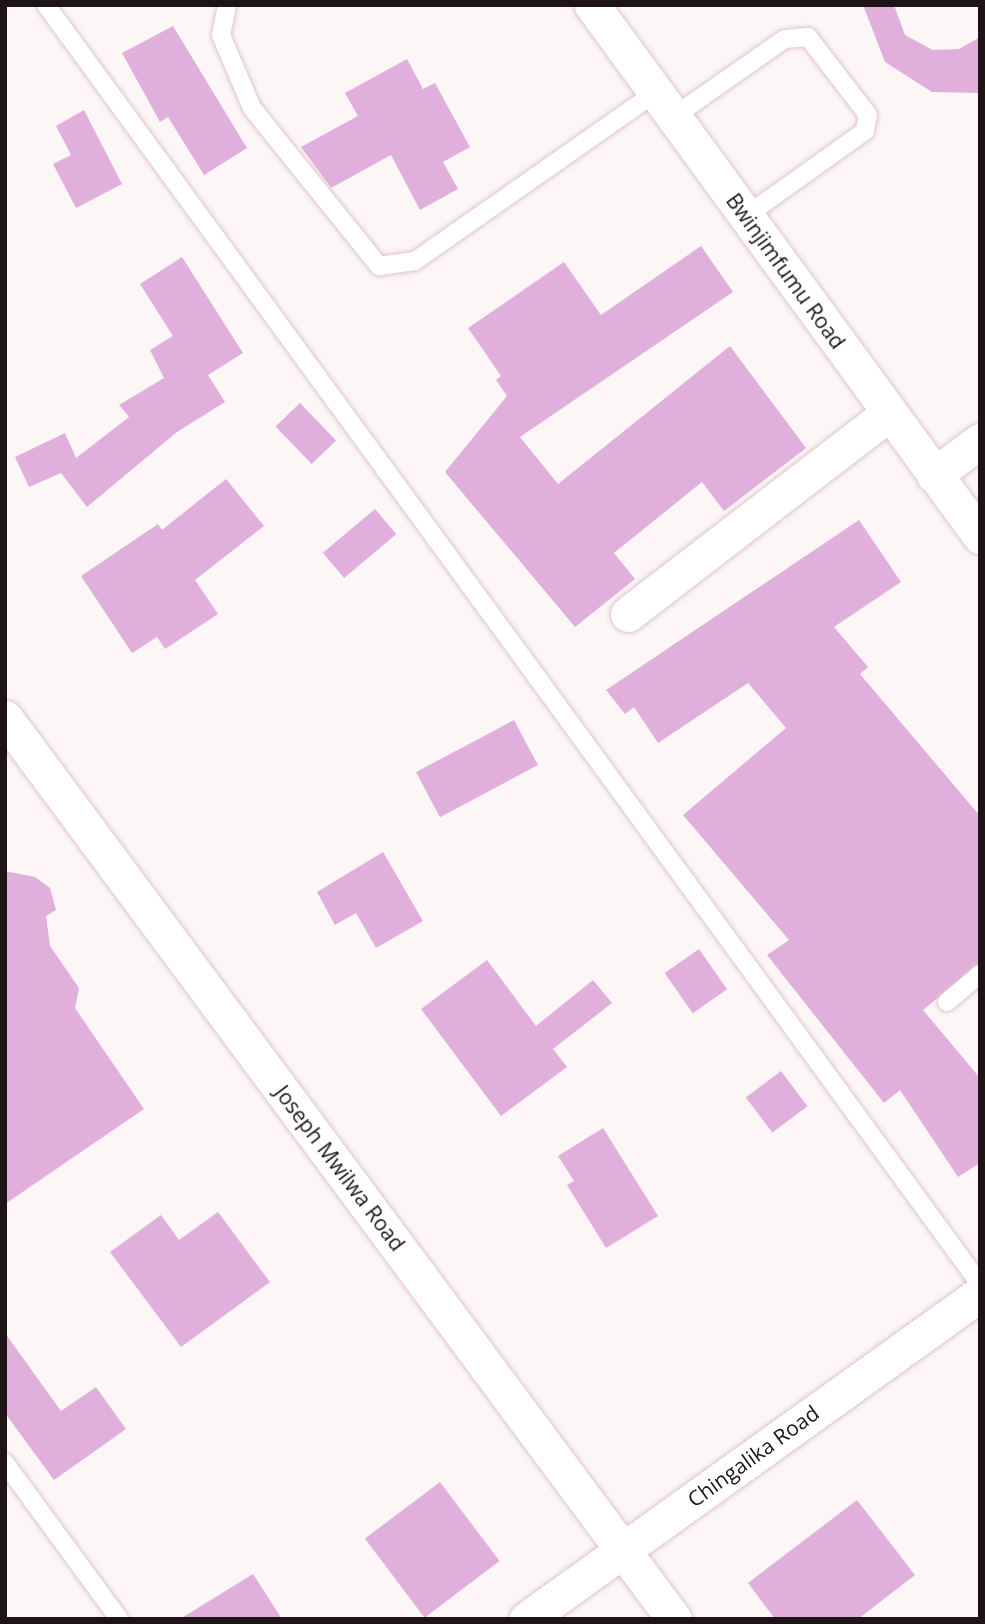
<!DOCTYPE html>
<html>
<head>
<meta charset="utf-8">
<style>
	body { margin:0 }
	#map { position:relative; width:985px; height:1624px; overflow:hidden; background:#fcf6f7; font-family:"Open Sans",sans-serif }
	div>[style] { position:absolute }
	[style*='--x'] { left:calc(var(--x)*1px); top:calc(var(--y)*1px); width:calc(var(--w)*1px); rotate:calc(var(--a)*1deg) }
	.building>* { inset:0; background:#e1afdc; transform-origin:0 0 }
	.roads { filter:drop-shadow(0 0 2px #e1c4ca) drop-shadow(0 0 2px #e1c4ca) }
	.lane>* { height:18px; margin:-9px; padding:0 9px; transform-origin:9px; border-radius:9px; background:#fff }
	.street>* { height:35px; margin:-17.5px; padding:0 17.5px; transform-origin:17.5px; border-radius:17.5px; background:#fff }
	span { translate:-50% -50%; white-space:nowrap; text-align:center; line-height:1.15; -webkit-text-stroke:5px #fff; paint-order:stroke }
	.street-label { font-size:21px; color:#1e1416 }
	.frame { position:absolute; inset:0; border:7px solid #1e1416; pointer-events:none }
</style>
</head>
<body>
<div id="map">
	<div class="building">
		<div style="clip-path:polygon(863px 5px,894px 5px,905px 35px,933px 50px,959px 49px,980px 37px,980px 93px,932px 92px,885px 62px)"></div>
		<div style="clip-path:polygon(173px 26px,247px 148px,204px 175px,168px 117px,160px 122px,122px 53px)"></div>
		<div style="clip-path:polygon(407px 59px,423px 89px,435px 83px,470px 147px,443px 162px,458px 189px,420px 210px,391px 155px,331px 188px,301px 147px,358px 116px,345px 93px)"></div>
		<div style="clip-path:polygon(84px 110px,122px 184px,76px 208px,53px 164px,71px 155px,56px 126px)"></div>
		<div style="clip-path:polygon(701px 246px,733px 292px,520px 437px,558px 484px,730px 346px,806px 448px,724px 511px,702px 482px,614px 553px,635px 579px,575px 627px,445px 472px,507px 396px,496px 380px,501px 376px,468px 328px,564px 262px,601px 315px)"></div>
		<div style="clip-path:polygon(182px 257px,243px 353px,208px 375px,225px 402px,177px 432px,87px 507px,61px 473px,29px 487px,15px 457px,65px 433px,76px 458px,129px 417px,119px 405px,164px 378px,150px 350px,173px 336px,140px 284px)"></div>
		<div style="left:300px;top:403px;width:52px;height:34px;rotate:46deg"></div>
		<div style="clip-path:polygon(226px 479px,264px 526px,195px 580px,218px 614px,165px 649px,157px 637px,132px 653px,81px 576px,158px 524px,162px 530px)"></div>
		<div style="left:375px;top:509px;width:33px;height:68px;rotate:50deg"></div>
		<div style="clip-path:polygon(859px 520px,901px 582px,834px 627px,868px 667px,860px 674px,980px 816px,980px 963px,923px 1010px,980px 1078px,980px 1163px,958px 1177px,900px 1090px,884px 1103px,767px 955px,789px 940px,683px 815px,786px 728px,748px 683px,658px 743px,634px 707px,625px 714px,606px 690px)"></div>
		<div style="left:514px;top:720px;width:51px;height:111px;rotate:62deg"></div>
		<div style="clip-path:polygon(383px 852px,423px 921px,376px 948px,356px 913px,335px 925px,317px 892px)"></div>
		<div style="clip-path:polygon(5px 871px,35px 877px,50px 888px,56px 910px,46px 916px,50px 946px,79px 988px,75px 1008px,144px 1109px,5px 1204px)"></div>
		<div style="left:699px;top:949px;width:49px;height:42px;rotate:55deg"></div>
		<div style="clip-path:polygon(487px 960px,536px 1026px,593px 980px,612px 1003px,553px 1049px,567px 1067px,501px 1116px,421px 1009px)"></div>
		<div style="left:781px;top:1071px;width:44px;height:44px;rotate:53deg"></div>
		<div style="clip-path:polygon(603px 1128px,658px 1216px,606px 1248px,567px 1185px,574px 1181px,558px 1156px)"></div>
		<div style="clip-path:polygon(218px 1212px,270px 1282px,181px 1347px,110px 1252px,161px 1215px,179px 1240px)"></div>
		<div style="clip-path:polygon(5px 1333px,61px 1411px,96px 1387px,126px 1429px,54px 1480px,5px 1413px)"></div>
		<div style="left:440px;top:1482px;width:99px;height:94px;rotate:53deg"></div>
		<div style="clip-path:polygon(857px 1500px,915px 1575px,858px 1619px,775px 1619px,748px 1583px)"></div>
		<div style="clip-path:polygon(253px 1574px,282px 1619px,180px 1619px)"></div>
	</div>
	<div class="roads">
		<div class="lane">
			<div style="--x:46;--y:5;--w:1584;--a:53.86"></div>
			<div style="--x:227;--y:5;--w:31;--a:101"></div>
			<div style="--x:221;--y:35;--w:79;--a:67"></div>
			<div style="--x:252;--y:108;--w:203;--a:51.2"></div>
			<div style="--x:379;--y:266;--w:36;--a:-8"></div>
			<div style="--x:415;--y:261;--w:293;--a:-35"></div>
			<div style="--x:673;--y:117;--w:136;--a:-34.9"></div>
			<div style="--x:785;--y:39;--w:23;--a:-5"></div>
			<div style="--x:808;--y:37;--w:98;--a:52.4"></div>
			<div style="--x:868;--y:115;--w:16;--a:101"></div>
			<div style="--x:865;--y:131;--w:146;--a:144.5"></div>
			<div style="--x:947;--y:1002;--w:43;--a:-40.3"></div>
			<div style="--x:5;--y:1463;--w:193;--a:53.8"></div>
		</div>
		<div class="street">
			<div style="--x:592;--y:5;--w:658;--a:53.84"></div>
			<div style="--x:934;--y:475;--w:57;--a:-36.5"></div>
			<div style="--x:628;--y:614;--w:329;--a:-37.6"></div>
			<div style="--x:5;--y:718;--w:1122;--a:53.41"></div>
			<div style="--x:527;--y:1619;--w:558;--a:-35.66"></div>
		</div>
	</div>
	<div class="street-label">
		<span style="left:786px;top:271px;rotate:54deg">Bwinjimfumu Road</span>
		<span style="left:340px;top:1168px;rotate:53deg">Joseph Mwilwa Road</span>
		<span style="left:753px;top:1456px;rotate:-36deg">Chingalika Road</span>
	</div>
	<div class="frame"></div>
</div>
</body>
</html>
